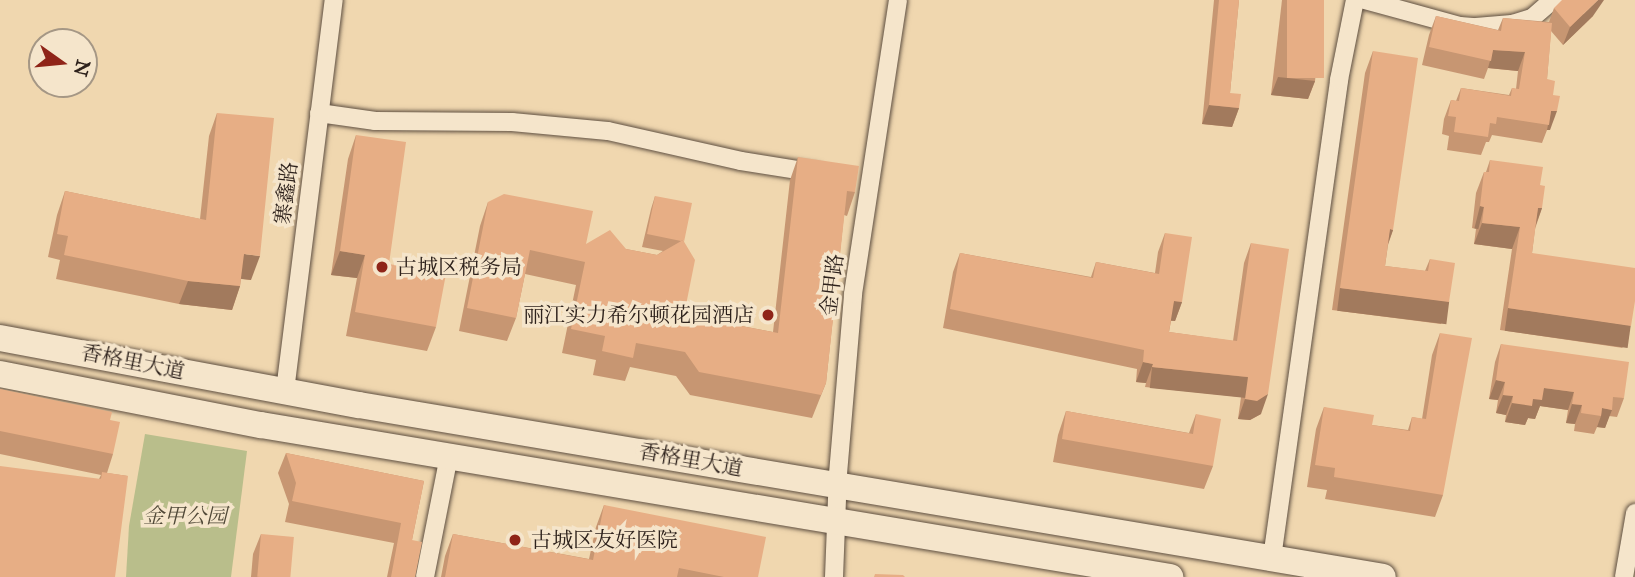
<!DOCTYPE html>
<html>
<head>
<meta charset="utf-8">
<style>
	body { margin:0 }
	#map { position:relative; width:1635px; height:577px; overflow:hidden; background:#f0d7af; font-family:"IM FELL Great Primer","Noto Serif SC",serif }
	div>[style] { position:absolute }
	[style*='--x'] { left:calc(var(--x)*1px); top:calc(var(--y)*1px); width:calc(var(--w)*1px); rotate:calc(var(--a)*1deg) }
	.green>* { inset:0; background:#b9be8b }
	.roads { filter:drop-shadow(0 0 2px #5e4f41) drop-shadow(0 0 2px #5e4f41) }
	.minor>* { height:18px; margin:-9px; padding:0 9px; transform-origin:9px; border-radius:9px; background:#f5e5cb }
	.secondary>* { height:26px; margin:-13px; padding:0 13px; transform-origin:13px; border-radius:13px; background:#f5e5cb }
	.wall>* { inset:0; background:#c79672 }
	.shaded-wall>* { inset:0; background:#a27a5d; transform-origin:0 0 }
	.building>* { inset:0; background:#e7ae85; transform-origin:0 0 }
	.dots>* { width:19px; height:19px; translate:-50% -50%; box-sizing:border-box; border:4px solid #f5e5cb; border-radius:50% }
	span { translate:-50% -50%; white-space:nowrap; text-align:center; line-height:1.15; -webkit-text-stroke:7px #f5e5cb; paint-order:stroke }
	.street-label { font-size:21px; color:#2e221c }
	.poi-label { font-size:21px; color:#2e221c }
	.left { translate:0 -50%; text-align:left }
	.right { translate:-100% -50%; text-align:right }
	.park-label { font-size:21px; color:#514938; font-style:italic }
	.north { position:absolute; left:28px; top:28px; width:70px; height:70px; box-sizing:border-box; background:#f5e5cb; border:2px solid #a59785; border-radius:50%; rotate:105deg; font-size:19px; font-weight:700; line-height:28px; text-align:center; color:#2e221c }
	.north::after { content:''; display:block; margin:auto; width:24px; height:32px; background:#8f2418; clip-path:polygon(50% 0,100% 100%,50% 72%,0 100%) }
</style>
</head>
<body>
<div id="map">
	<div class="green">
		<div style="clip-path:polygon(145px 434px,247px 451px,231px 577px,126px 577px,129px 526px)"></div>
	</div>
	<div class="roads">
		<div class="minor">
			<div style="--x:1365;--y:0;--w:98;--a:15.3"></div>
			<div style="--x:1460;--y:26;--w:16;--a:4"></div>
			<div style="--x:1476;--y:27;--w:36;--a:-5"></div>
			<div style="--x:1512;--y:24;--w:21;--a:-17"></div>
			<div style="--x:1532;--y:18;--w:28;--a:-41"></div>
			<div style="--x:319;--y:113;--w:57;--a:8.1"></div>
			<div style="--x:375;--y:121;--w:137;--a:0.4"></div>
			<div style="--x:512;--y:122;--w:96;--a:5.4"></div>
			<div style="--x:608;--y:131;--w:136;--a:12.7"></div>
			<div style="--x:741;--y:161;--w:77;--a:9"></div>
			<div style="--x:285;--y:391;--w:394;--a:-82.9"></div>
			<div style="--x:1272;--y:558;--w:483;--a:-82"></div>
			<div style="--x:1339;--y:80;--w:82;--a:-78.7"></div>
			<div style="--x:425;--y:577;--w:123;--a:-78.8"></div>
			<div style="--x:834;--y:577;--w:103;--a:-87.8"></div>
			<div style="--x:838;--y:474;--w:181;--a:-85.2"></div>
			<div style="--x:853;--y:294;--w:297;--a:-81.3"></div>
			<div style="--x:1624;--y:577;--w:65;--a:-80.2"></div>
		</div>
		<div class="secondary">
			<div style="--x:0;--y:338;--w:365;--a:10.6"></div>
			<div style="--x:359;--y:405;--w:1038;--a:9.53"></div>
			<div style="--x:0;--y:374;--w:266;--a:11.1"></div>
			<div style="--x:261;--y:425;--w:922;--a:9.49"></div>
		</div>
	</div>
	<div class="wall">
		<div style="clip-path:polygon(1214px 0,1239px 0,1230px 93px,1239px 108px,1232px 127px,1202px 124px)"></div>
		<div style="clip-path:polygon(1282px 0,1324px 0,1315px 81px,1308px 99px,1271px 95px)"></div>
		<div style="clip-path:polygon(1554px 8px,1593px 16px,1563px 45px,1551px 31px,1547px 79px,1553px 95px,1550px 130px,1547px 130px,1542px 143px,1492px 135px,1489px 142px,1486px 142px,1481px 155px,1447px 150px,1449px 136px,1442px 134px,1444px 119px,1451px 100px,1456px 101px,1461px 88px,1509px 95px,1512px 88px,1516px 89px,1518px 71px,1488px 68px,1484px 79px,1422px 65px,1429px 35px,1436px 16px,1498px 30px,1503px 18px,1549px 22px)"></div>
		<div style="clip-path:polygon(1373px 51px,1393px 230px,1388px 245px,1385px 266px,1425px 271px,1430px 259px,1449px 302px,1441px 324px,1332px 310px,1365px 73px)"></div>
		<div style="clip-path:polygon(217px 113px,251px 280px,241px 279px,240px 286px,232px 310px,179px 304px,56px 279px,60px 260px,48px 257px,57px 215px,65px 191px,200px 219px,209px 136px)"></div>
		<div style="clip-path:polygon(356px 135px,389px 264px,436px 327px,427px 351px,346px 336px,357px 278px,331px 275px,348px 159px)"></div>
		<div style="clip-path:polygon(798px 157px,855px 192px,847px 216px,844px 215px,826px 383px,812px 418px,690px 395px,676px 376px,630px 367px,625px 381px,593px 375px,596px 360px,562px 353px,576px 285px,525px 274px,516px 318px,507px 341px,459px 331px,480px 226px,488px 202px,586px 244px,626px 249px,657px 255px,663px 251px,642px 247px,651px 209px,655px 196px,684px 242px,684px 315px,773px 332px,790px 180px)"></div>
		<div style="clip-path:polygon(1490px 160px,1540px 185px,1542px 208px,1535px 229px,1532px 253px,1623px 348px,1500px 330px,1512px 249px,1474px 244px,1476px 229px,1472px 228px,1476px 193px,1484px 172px,1486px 172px)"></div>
		<div style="clip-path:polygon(1165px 233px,1182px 302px,1175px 321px,1171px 321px,1169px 332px,1233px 341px,1244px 263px,1251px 243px,1261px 414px,1250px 420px,1238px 419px,1241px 397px,1145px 387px,1146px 383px,1136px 382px,1137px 369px,943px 328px,953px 272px,960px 253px,1091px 277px,1096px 262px,1155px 273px,1158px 252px)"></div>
		<div style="clip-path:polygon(1440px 333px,1443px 495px,1435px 517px,1325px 499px,1327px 490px,1307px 487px,1316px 429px,1324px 407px,1372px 425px,1408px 430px,1412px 417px,1422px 419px,1432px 355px)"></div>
		<div style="clip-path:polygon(1501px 344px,1624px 398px,1617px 417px,1609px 416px,1605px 428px,1597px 427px,1594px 434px,1574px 431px,1575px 424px,1566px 423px,1568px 410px,1540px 406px,1535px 419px,1528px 418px,1525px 425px,1505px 422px,1506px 415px,1496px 413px,1498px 400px,1489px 399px,1495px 362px)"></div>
		<div style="clip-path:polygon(0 389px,110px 420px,113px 454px,107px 473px,128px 476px,99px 479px,101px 475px,0 454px)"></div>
		<div style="clip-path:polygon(1066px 411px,1189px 433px,1196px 414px,1213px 466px,1204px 489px,1053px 462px,1058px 435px)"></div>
		<div style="clip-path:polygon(286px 453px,424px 481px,412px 540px,415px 577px,387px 577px,394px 543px,285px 522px,289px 504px,278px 473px)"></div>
		<div style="clip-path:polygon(604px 505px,758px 577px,441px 577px,445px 556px,453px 534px,589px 559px,596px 527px)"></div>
		<div style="clip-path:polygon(261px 534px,290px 577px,251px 577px,253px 554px)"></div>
	</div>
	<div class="shaded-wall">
		<div style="clip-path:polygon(1598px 0,1604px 0,1593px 16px,1563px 45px,1570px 27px)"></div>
		<div style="clip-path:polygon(1493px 50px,1525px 52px,1518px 71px,1488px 68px)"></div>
		<div style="clip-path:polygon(1278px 77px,1315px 81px,1308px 99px,1271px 95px)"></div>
		<div style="clip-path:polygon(1209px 105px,1239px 108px,1232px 127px,1202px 124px)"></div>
		<div style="clip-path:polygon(1551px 111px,1557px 111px,1550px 130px,1547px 130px)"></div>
		<div style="left:1480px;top:206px;width:4px;height:23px;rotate:14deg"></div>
		<div style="clip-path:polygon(1538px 208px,1542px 208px,1534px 230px)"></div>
		<div style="clip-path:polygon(1482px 223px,1520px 227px,1512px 249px,1474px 244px)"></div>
		<div style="clip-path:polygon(1390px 229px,1393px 230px,1385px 252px)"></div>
		<div style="clip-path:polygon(340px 251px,365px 255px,357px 278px,331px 275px)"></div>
		<div style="clip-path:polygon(244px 254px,260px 256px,251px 280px,235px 278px)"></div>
		<div style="clip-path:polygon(188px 281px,240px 286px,232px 310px,179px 304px)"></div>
		<div style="left:1340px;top:288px;width:110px;height:23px;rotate:7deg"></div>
		<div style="clip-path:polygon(1174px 301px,1182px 302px,1175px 321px,1167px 320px)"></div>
		<div style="left:1508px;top:308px;width:124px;height:23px;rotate:8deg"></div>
		<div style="clip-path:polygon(1143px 362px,1153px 364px,1146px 383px,1136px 382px)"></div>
		<div style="left:1152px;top:367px;width:97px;height:21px;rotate:6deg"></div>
		<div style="clip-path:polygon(1496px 380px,1505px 382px,1498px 400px,1489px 399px)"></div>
		<div style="clip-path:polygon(1544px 388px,1574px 392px,1568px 410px,1540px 406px,1535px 419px,1528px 418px,1525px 425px,1505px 422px,1512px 403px,1533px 399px)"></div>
		<div style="clip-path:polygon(1268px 394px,1261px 414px,1250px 420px,1238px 419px,1245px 399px)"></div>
		<div style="clip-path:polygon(1503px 395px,1513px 396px,1506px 415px,1496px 413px)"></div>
		<div style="clip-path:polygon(1572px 404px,1582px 405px,1575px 424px,1566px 423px)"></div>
		<div style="clip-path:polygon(1602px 408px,1612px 410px,1605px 428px,1597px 427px,1601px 416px)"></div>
	</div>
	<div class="building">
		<div style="clip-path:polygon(1219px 0,1239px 0,1230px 93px,1241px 94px,1239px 108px,1209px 105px)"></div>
		<div style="left:1287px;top:0;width:37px;height:78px"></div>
		<div style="clip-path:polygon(1562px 0,1598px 0,1570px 27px,1554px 8px)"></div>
		<div style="clip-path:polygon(1436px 16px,1501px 31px,1503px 18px,1552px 23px,1547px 79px,1555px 81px,1553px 95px,1560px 96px,1557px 111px,1551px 111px,1549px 125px,1497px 117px,1496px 124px,1490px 123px,1488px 137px,1454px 132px,1456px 117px,1448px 116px,1451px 100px,1459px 101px,1461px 88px,1511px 96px,1512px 88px,1519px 89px,1525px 52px,1493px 50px,1491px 61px,1429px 47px)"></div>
		<div style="clip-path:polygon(1373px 51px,1418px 58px,1393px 230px,1390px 229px,1385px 266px,1428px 271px,1430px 259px,1455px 263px,1449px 302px,1340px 288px)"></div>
		<div style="clip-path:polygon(217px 113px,274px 118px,260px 256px,244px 254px,240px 286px,188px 281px,64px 255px,68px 236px,57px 234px,65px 191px,206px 220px)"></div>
		<div style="clip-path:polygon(356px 135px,406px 142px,389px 264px,446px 274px,436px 327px,355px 312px,365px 255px,340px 251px)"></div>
		<div style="clip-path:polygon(798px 157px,859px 166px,855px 192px,847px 191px,826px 383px,821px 395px,699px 372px,685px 352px,636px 343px,633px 358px,602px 351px,605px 336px,571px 329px,585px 262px,530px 250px,516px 318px,467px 308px,488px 202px,504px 194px,593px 211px,586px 244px,610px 230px,626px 249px,657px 255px,683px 240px,695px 260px,684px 315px,778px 333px)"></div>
		<div style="clip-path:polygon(1490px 160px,1543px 167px,1540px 185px,1545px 186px,1542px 208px,1538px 208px,1532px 253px,1635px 268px,1635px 301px,1631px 326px,1508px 308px,1520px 227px,1482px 223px,1484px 207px,1480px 206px,1484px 172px,1489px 172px)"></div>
		<div style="clip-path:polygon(655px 196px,692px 203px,684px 242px,683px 240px,681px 241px,647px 234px)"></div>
		<div style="clip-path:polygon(1165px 233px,1192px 237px,1182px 302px,1174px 301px,1169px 332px,1237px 341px,1251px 243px,1289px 249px,1268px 394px,1257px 401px,1245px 399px,1248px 377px,1152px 367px,1153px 364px,1143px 362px,1144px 350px,950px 309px,960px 253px,1093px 278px,1096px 262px,1159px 274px)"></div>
		<div style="clip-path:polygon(1440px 333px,1472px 338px,1443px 495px,1334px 477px,1335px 468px,1315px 465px,1324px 407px,1374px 415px,1372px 425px,1410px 431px,1412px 417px,1426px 419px)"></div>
		<div style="clip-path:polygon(1501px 344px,1629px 362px,1624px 398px,1613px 397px,1612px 410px,1602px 408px,1601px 416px,1581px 413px,1582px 405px,1572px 404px,1574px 392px,1544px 388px,1542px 400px,1533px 399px,1532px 406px,1512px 403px,1513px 396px,1503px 395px,1505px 382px,1496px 380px)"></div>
		<div style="clip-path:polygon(0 389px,112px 412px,110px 420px,120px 422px,113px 454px,0 431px)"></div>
		<div style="clip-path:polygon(1066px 411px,1193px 434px,1196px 414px,1221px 419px,1213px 466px,1062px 439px)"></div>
		<div style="clip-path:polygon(286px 453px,424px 481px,412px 540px,422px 542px,415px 577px,391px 577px,401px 523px,292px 501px,296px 483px)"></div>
		<div style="clip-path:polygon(0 466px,101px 479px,102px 472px,128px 476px,115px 577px,0 577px)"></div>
		<div style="clip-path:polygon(604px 505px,766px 537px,758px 577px,724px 577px,679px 568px,677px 577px,445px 577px,453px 534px,593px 560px)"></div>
		<div style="left:261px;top:534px;width:33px;height:43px;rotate:5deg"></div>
		<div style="clip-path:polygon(875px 574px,903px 575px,905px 577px,874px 577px)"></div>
	</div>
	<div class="dots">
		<div style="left:382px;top:267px;background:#8f2418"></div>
		<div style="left:768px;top:315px;background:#8f2418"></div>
		<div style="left:515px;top:540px;background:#8f2418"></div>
	</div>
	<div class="street-label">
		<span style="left:286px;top:193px;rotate:-83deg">寨鑫路</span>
		<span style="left:832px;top:285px;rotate:-83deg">金甲路</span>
		<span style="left:133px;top:362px;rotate:11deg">香格里大道</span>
		<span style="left:691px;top:460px;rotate:10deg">香格里大道</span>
	</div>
	<div class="poi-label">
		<span class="left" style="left:396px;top:267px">古城区税务局</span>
		<span class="right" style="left:754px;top:315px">丽江实力希尔顿花园酒店</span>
		<span class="left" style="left:531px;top:540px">古城区友好医院</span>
	</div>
	<div class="park-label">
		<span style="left:185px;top:516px">金甲公园</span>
	</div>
	<div class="north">N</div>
</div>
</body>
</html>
